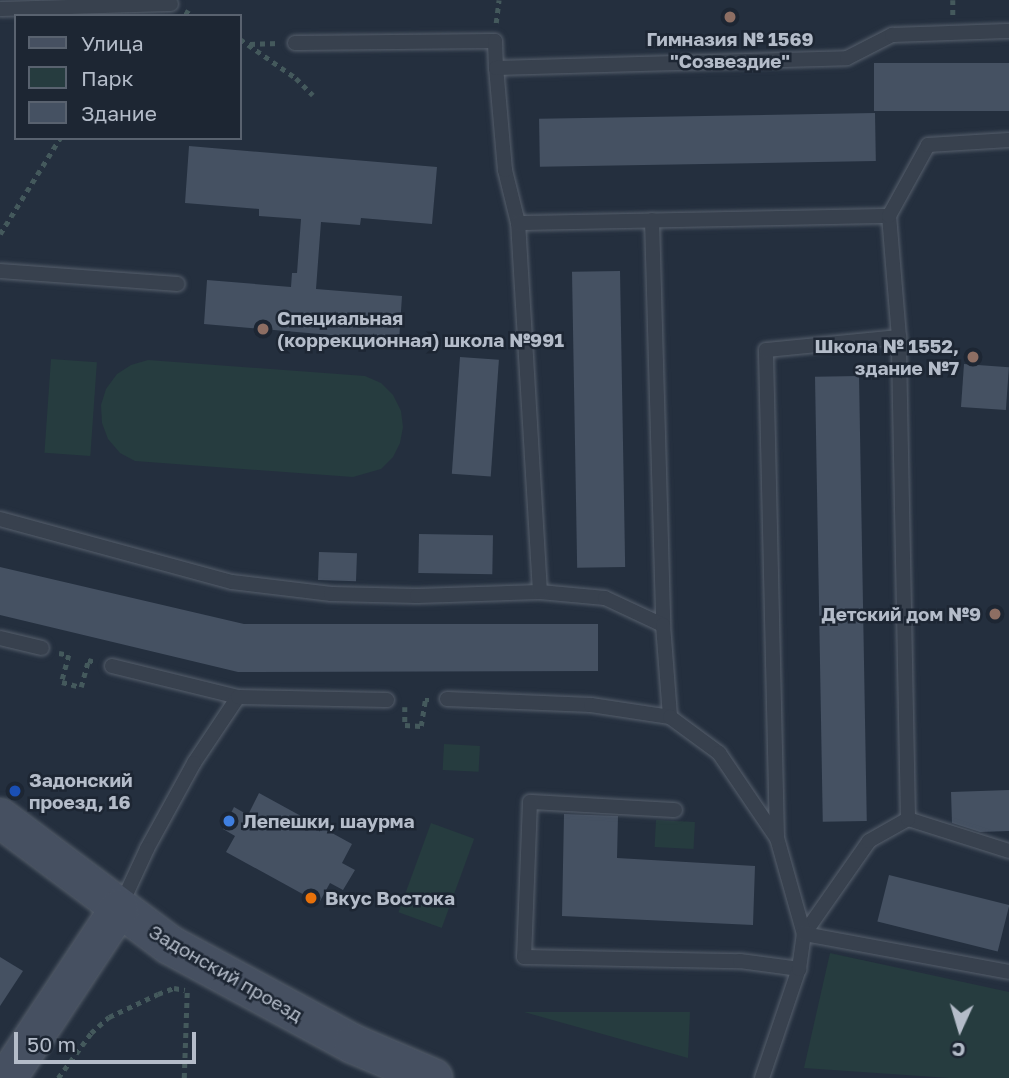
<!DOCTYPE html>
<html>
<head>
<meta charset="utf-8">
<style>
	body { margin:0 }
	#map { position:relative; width:1009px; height:1078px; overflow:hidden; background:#242f3e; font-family:"Golos Text",sans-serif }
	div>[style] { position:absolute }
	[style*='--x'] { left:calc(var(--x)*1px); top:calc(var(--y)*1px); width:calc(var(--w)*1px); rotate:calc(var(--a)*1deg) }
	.green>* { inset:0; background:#263c3f; transform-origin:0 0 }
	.building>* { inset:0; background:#455162; transform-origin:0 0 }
	.path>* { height:4.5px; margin-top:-2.25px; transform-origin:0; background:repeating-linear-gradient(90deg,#44595c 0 5px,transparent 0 10px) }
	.roads { filter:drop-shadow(0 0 2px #565f6c) drop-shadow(0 0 2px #565f6c) }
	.lane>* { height:14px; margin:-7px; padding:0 7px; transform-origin:7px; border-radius:7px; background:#38414e }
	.secondary>* { height:38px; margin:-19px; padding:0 19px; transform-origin:19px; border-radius:19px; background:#465061 }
	.dots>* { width:19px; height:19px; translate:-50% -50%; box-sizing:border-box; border:4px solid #1d2633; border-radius:50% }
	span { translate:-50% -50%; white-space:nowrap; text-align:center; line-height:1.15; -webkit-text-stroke:5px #1d2633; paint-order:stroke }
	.poi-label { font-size:19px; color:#b4bcc9; font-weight:700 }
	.left { translate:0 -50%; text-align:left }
	.right { translate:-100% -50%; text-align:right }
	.street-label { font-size:19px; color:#b4bcc9 }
	.legend { position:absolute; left:14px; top:14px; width:228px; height:126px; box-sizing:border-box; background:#1d2633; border:2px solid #59626f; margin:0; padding:9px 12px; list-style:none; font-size:21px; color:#b4bcc9 }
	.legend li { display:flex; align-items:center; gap:14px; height:35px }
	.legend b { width:35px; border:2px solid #59626f }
	.north { position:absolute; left:925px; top:994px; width:70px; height:70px; -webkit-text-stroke:5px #1d2633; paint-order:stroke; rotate:184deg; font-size:19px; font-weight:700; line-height:28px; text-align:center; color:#b4bcc9 }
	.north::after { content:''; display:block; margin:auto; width:24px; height:32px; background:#b4bcc9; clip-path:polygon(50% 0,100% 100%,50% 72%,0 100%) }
	.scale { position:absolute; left:14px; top:1032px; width:182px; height:32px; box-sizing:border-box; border:4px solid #b4bcc9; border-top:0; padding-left:9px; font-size:21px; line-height:24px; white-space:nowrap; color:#b4bcc9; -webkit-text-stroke:5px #1d2633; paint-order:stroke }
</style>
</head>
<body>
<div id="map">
	<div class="green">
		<div style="left:51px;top:359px;width:46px;height:94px;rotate:4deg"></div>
		<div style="clip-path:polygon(148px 360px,365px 376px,381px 383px,393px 395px,401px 411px,403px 427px,400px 443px,393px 457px,381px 469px,353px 477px,135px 461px,120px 453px,108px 439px,102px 423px,101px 405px,106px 389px,117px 374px,131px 365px)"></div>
		<div style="left:444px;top:744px;width:36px;height:26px;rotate:3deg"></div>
		<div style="left:656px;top:820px;width:39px;height:27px;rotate:3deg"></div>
		<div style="left:431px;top:823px;width:46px;height:95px;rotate:20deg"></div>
		<div style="clip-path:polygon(830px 953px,1009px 992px,1009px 1078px,949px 1078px,804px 1068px)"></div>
		<div style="clip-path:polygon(524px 1012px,690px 1012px,688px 1058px)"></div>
	</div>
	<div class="building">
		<div style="left:1009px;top:63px;width:48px;height:135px;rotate:90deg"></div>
		<div style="left:875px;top:113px;width:48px;height:336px;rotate:89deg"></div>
		<div style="clip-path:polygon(189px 146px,437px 167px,432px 224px,361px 218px,360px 225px,321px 222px,316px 289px,402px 296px,399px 341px,204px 324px,207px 280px,291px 287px,292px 273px,297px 273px,301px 219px,259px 216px,259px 209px,185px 203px)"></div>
		<div style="left:620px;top:271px;width:296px;height:48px;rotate:89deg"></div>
		<div style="left:460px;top:357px;width:39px;height:117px;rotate:4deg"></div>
		<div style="left:964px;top:364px;width:45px;height:43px;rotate:4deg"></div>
		<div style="left:859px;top:376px;width:445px;height:44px;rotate:89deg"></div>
		<div style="left:419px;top:534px;width:74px;height:39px;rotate:1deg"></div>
		<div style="left:319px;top:552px;width:38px;height:28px;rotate:2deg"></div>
		<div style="clip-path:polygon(0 567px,244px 624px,598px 624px,598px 671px,238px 672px,0 615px)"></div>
		<div style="clip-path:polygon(1009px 790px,1009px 831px,980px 832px,952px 823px,951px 792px)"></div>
		<div style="clip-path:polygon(259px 793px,352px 844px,342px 863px,355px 870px,343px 890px,330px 883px,319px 903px,226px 852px,235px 836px,223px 829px,234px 807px,248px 815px)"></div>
		<div style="clip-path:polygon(564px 814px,618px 816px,617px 858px,755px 866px,753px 925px,562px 916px)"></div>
		<div style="left:889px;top:875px;width:124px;height:48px;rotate:14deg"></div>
		<div style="clip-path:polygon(0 957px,23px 971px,0 1006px)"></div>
	</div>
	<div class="path">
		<div style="--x:953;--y:0;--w:17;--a:90"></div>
		<div style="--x:185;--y:11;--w:10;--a:29"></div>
		<div style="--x:496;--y:23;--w:23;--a:-83"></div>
		<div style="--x:240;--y:39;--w:68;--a:34.9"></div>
		<div style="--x:296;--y:78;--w:24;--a:45"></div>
		<div style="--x:250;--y:44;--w:30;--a:-2"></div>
		<div style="--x:0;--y:234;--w:113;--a:-58"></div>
		<div style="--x:59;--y:653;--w:10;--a:11"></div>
		<div style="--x:69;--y:655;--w:28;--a:105"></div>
		<div style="--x:62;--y:682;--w:20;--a:15"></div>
		<div style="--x:81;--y:687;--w:28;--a:-75"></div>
		<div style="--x:88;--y:660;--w:7;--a:16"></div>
		<div style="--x:405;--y:707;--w:18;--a:90"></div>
		<div style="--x:405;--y:725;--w:16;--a:4"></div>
		<div style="--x:421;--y:726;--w:26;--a:-81"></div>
		<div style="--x:425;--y:700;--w:4;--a:0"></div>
		<div style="--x:58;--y:1078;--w:56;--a:-53.7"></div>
		<div style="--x:91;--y:1033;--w:24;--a:-42"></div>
		<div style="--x:109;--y:1017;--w:54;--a:-25.1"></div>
		<div style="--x:158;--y:994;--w:17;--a:-21"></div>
		<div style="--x:174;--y:988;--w:11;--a:10"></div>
		<div style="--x:184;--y:1078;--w:88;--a:-88"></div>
	</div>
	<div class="roads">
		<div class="lane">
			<div style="--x:0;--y:9;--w:171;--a:-1.7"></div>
			<div style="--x:295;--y:43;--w:200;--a:-0.6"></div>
			<div style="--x:495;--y:41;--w:27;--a:88"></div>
			<div style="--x:652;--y:220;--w:405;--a:88.4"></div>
			<div style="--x:518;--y:223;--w:55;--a:-103.8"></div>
			<div style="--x:505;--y:170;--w:102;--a:-95"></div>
			<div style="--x:496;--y:68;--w:351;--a:-1.6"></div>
			<div style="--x:847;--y:58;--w:51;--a:-27.1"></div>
			<div style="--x:892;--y:35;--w:117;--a:-2"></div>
			<div style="--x:0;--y:271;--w:178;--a:4.2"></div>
			<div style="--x:0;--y:519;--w:240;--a:15.2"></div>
			<div style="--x:232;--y:582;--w:100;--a:6.9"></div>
			<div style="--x:331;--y:594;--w:86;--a:1.3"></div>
			<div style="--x:417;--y:596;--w:123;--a:-1.9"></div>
			<div style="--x:540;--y:592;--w:65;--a:5.3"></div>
			<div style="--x:605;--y:598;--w:64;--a:25"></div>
			<div style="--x:663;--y:625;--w:92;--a:85.6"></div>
			<div style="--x:540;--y:592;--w:370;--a:-93.4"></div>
			<div style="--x:518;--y:223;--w:371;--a:-1.1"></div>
			<div style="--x:0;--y:638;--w:43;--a:13.4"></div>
			<div style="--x:112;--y:666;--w:130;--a:13.8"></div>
			<div style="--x:238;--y:697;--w:79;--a:123.7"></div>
			<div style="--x:194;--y:763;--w:98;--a:118.7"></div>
			<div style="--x:147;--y:849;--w:62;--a:114.9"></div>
			<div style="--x:238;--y:697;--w:149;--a:1.2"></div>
			<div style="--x:447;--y:699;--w:144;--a:2.4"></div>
			<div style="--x:591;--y:705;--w:80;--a:8.6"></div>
			<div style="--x:670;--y:717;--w:61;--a:36.3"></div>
			<div style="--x:719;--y:753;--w:102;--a:55.8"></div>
			<div style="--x:675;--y:810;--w:145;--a:-176.8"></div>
			<div style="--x:530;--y:802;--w:155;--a:92.2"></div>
			<div style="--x:524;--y:957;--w:216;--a:1.1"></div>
			<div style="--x:740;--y:961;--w:60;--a:7.7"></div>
			<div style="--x:908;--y:819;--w:106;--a:17.6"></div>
			<div style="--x:804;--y:934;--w:113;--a:-55"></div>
			<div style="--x:869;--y:841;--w:45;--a:-29.4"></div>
			<div style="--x:908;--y:819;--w:482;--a:-91.1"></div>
			<div style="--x:899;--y:337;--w:121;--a:-94.7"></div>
			<div style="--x:889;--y:216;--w:81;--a:-61.2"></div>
			<div style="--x:928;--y:145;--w:81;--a:-3.5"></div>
			<div style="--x:804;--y:934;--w:100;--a:-105.7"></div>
			<div style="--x:777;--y:838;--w:488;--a:-91.3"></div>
			<div style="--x:766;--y:350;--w:134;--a:-5.6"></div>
			<div style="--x:762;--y:1078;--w:115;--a:-71.3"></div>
			<div style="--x:799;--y:969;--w:35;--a:-82"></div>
			<div style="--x:804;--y:934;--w:208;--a:10.5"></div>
		</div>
		<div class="secondary">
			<div style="--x:0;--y:818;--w:212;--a:36.8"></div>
			<div style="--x:170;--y:945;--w:208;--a:28.4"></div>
			<div style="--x:353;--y:1044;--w:87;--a:23"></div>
			<div style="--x:7;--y:1078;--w:203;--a:-56.5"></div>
		</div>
	</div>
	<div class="dots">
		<div style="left:730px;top:17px;background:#8d6e63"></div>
		<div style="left:263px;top:329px;background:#8d6e63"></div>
		<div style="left:973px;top:357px;background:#8d6e63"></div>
		<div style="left:995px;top:614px;background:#8d6e63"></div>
		<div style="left:15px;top:791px;background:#1a4fb4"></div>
		<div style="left:229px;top:821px;background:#3f7fe0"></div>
		<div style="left:311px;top:898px;background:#e8710a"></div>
	</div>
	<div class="poi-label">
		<span style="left:730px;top:50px">Гимназия № 1569<br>"Созвездие"</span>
		<span class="left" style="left:277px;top:329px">Специальная<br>(коррекционная) школа №991</span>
		<span class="right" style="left:959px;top:357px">Школа № 1552,<br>здание №7</span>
		<span class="right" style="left:981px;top:614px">Детский дом №9</span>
		<span class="left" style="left:29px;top:791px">Задонский<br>проезд, 16</span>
		<span class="left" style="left:243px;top:821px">Лепешки, шаурма</span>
		<span class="left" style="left:325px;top:898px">Вкус Востока</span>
	</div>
	<div class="street-label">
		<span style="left:226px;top:973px;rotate:30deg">Задонский проезд</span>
	</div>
	<ul class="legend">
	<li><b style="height:9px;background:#465061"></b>Улица</li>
	<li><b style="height:19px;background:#263c3f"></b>Парк</li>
	<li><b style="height:19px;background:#455162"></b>Здание</li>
	</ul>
	<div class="north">С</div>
	<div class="scale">50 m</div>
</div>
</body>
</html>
